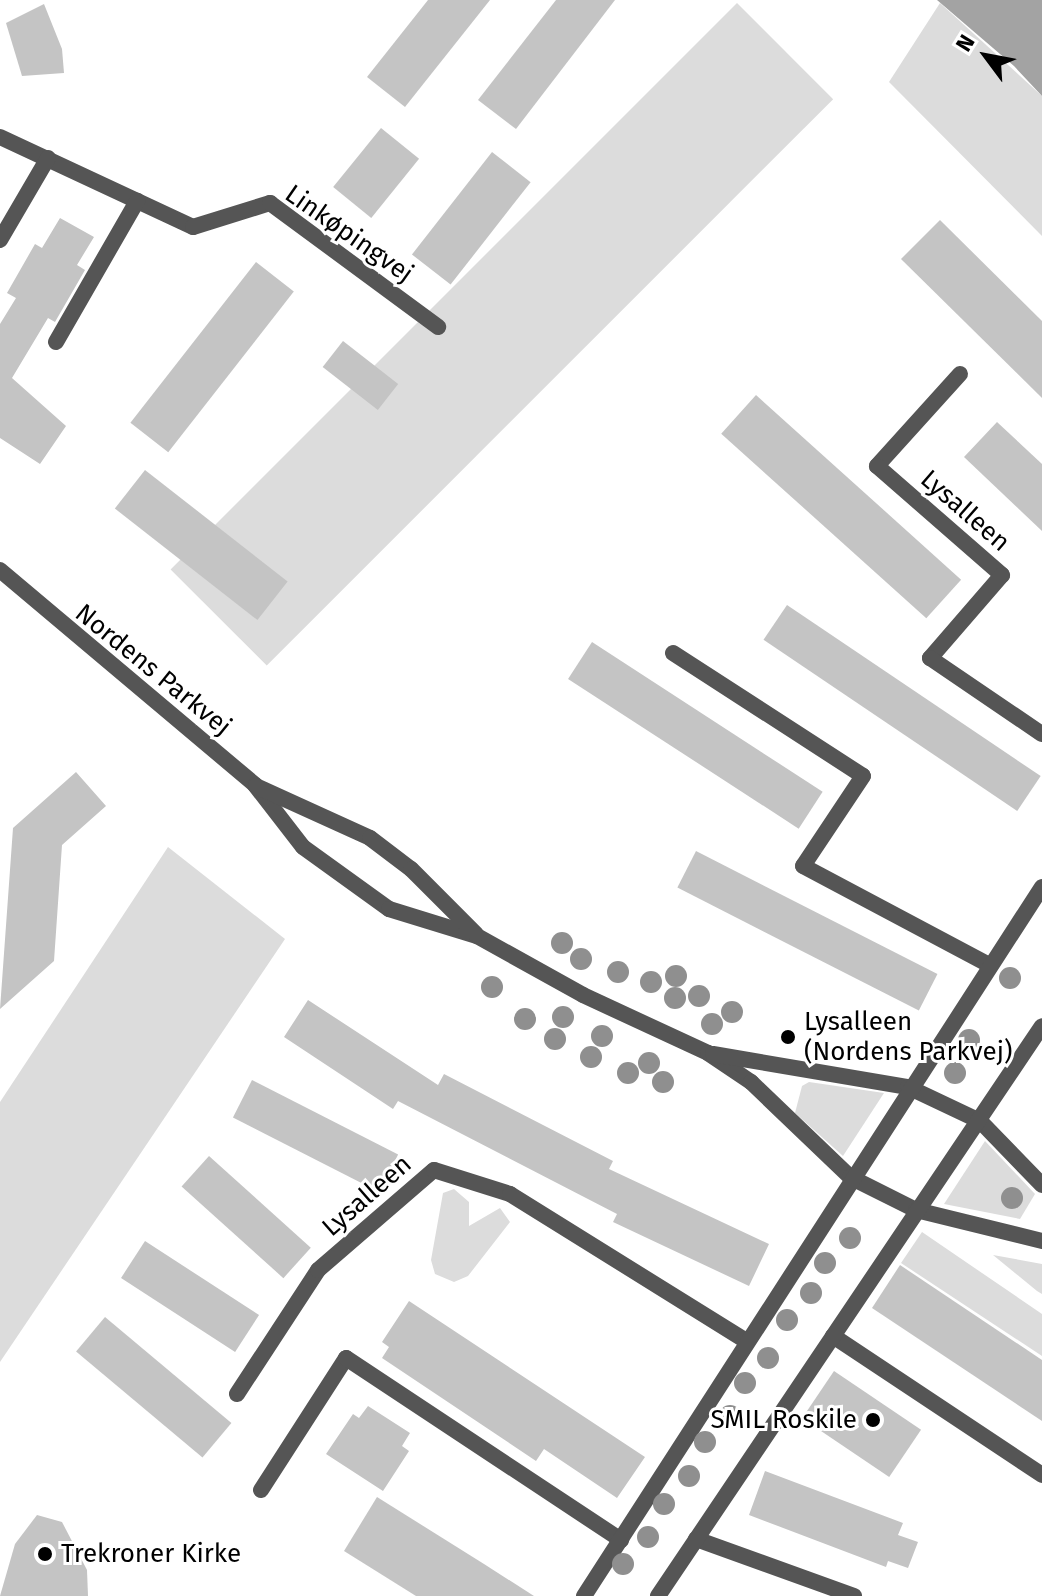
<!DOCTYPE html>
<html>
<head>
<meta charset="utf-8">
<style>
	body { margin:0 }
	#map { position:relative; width:1042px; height:1596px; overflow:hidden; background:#fff; font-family:"Fira Sans",sans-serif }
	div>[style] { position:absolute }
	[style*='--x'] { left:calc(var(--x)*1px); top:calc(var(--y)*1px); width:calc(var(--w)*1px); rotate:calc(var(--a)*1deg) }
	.green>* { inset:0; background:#dcdcdc; transform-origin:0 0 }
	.water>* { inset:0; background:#a3a3a3 }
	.building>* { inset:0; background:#c4c4c4; transform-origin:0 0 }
	.minor>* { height:16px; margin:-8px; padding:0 8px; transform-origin:8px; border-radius:8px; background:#555 }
	.trees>* { width:22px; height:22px; margin:-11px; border-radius:50%; background:#8f8f8f }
	.dots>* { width:22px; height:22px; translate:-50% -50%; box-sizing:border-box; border:4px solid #fff; border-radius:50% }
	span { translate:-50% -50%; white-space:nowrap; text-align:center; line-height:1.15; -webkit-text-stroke:6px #fff; paint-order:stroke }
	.street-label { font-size:26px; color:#000 }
	.poi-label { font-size:26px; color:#000 }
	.left { translate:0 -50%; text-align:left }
	.right { translate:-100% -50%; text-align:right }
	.north { position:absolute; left:946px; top:16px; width:80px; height:80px; -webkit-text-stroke:6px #fff; paint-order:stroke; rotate:302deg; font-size:22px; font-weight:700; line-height:32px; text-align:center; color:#000 }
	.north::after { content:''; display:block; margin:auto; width:28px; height:36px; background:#000; clip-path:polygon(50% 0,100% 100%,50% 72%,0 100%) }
</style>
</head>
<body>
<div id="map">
	<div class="green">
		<div style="left:737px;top:3px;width:136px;height:801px;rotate:45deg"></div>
		<div style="clip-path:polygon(940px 3px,1042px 96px,1042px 236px,889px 82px)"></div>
		<div style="clip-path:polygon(168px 847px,285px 939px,0 1362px,0 1102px)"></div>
		<div style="clip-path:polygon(809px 1082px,884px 1093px,843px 1156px,795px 1113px,802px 1086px)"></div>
		<div style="clip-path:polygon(985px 1141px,1035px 1194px,1020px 1219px,944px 1204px)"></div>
		<div style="clip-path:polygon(454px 1189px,469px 1202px,469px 1226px,500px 1208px,510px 1222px,468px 1276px,454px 1282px,435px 1274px,431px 1260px,443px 1193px)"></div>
		<div style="clip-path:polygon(922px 1232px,1042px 1314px,1042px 1356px,901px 1263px)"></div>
		<div style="clip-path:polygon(993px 1255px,1042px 1264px,1042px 1294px,1037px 1291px)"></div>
	</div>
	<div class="water">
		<div style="clip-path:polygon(937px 0,1042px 0,1042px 96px,1014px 66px)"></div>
	</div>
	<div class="building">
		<div style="clip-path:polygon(428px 0,490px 0,405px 107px,367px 77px)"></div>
		<div style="clip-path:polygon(556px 0,615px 0,516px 129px,478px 100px)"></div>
		<div style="clip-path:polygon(44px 4px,62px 49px,64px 73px,22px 76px,6px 23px)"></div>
		<div style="left:381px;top:128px;width:49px;height:76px;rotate:39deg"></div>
		<div style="left:492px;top:152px;width:49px;height:130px;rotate:38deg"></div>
		<div style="clip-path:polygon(60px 218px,94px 237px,77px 265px,85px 270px,55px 322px,48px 318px,12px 378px,66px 426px,40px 464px,0 438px,0 324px,16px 298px,7px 293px,35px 244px,42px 248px)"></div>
		<div style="clip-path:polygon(940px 220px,1042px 321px,1042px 398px,901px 259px)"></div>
		<div style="left:256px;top:262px;width:48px;height:204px;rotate:38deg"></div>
		<div style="left:343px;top:341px;width:70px;height:33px;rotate:38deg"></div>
		<div style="left:756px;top:395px;width:276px;height:52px;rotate:42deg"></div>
		<div style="clip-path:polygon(997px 422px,1042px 464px,1042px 531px,964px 457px)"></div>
		<div style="left:145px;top:470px;width:181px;height:49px;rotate:38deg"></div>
		<div style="left:787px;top:605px;width:306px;height:42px;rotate:34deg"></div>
		<div style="left:592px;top:642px;width:275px;height:44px;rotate:33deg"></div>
		<div style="clip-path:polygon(76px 772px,106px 806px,62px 845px,54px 961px,0 1009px,13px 828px)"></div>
		<div style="left:696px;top:851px;width:271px;height:41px;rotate:27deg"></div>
		<div style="clip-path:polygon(308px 1000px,438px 1085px,444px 1074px,613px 1161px,609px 1169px,769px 1244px,749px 1286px,613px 1222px,617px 1214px,398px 1101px,393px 1109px,284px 1037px)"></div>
		<div style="left:252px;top:1080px;width:164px;height:42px;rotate:27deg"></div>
		<div style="left:209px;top:1156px;width:137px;height:41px;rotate:42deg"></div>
		<div style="left:145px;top:1241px;width:136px;height:44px;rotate:33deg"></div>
		<div style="clip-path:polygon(900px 1265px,1042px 1360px,1042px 1421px,872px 1308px)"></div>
		<div style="clip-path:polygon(409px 1301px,645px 1457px,617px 1498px,544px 1449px,536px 1461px,382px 1358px,389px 1347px,382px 1342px)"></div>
		<div style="left:105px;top:1317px;width:165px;height:45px;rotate:40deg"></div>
		<div style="left:834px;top:1371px;width:105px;height:57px;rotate:34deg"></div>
		<div style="clip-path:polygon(368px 1406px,410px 1433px,402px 1446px,409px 1451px,383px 1491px,326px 1454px,353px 1414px,359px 1418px)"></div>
		<div style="clip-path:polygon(765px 1471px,903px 1523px,898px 1535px,918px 1542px,908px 1568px,888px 1561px,886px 1567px,749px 1515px)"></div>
		<div style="clip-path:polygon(377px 1497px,484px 1564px,534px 1596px,416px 1596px,344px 1551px)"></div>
		<div style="clip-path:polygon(37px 1515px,62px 1522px,87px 1570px,88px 1596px,0 1596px,15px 1544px)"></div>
	</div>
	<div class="minor">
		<div style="--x:0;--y:137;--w:213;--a:25"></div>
		<div style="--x:193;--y:227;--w:81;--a:-17.3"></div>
		<div style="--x:270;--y:203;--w:209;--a:36.4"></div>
		<div style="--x:0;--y:240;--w:95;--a:-59.7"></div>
		<div style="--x:56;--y:342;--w:163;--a:-60.1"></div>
		<div style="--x:960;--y:374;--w:124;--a:132.1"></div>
		<div style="--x:877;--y:466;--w:166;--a:41.1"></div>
		<div style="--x:1002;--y:575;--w:110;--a:130.9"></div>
		<div style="--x:930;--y:658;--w:135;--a:34.2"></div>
		<div style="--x:0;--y:570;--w:334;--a:40.1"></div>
		<div style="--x:255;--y:785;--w:78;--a:52.3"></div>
		<div style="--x:303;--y:847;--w:106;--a:35.8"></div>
		<div style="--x:389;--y:909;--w:92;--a:17.1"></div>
		<div style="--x:477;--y:936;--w:121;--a:29.1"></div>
		<div style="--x:583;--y:995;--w:138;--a:24.9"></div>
		<div style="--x:708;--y:1053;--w:52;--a:34"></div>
		<div style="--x:751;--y:1082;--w:137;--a:43.8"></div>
		<div style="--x:850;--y:1177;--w:74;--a:26.6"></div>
		<div style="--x:916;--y:1210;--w:130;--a:13.8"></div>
		<div style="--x:673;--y:653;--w:226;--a:32.9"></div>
		<div style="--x:863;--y:776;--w:108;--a:123.7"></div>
		<div style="--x:803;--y:866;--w:211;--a:28"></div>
		<div style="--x:256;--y:786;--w:125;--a:24.5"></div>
		<div style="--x:370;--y:838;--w:51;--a:37.1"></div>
		<div style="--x:411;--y:869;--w:92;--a:45"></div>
		<div style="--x:713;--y:1054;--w:198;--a:9.6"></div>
		<div style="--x:908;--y:1087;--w:80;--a:25.3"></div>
		<div style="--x:980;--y:1121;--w:89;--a:45.9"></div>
		<div style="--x:833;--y:1336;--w:251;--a:33.6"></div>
		<div style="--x:237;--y:1394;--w:148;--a:-56.8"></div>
		<div style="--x:318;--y:1270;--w:153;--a:-40.8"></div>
		<div style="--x:434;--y:1170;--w:80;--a:17.5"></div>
		<div style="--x:510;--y:1194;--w:278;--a:31.9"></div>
		<div style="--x:261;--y:1490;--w:157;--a:-57.2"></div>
		<div style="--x:346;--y:1358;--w:330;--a:33.5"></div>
		<div style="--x:696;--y:1539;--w:168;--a:19.8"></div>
		<div style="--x:584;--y:1596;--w:844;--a:-57.14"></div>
		<div style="--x:658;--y:1596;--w:687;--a:-56.03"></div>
	</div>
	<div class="trees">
		<div style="left:562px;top:943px"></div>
		<div style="left:581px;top:959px"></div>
		<div style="left:618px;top:972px"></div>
		<div style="left:676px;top:976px"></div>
		<div style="left:1010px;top:978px"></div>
		<div style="left:651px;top:982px"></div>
		<div style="left:492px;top:987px"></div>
		<div style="left:699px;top:996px"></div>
		<div style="left:675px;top:998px"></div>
		<div style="left:732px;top:1012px"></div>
		<div style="left:563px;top:1017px"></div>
		<div style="left:525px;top:1019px"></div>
		<div style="left:712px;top:1024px"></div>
		<div style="left:602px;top:1036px"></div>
		<div style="left:555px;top:1039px"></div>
		<div style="left:969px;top:1040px"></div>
		<div style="left:591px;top:1057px"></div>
		<div style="left:649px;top:1063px"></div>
		<div style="left:628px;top:1073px"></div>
		<div style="left:955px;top:1073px"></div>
		<div style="left:663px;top:1082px"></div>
		<div style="left:1012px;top:1198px"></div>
		<div style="left:850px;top:1238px"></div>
		<div style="left:825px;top:1263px"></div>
		<div style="left:811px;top:1293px"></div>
		<div style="left:787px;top:1320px"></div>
		<div style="left:768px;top:1358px"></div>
		<div style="left:745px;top:1383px"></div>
		<div style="left:730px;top:1416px"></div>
		<div style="left:705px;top:1442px"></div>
		<div style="left:689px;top:1476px"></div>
		<div style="left:664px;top:1504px"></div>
		<div style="left:648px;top:1537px"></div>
		<div style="left:623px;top:1564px"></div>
	</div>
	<div class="dots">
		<div style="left:788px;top:1037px;background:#000"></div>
		<div style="left:873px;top:1420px;background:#000"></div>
		<div style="left:45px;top:1554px;background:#000"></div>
	</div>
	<div class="street-label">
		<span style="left:349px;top:234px;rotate:35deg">Linkøpingvej</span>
		<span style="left:965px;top:511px;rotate:41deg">Lysalleen</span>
		<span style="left:153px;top:670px;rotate:39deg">Nordens Parkvej</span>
		<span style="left:367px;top:1196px;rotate:-41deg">Lysalleen</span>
	</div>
	<div class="poi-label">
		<span class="left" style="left:804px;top:1037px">Lysalleen<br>(Nordens Parkvej)</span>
		<span class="right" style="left:857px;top:1420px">SMIL Roskile</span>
		<span class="left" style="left:61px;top:1554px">Trekroner Kirke</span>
	</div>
	<div class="north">N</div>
</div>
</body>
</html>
